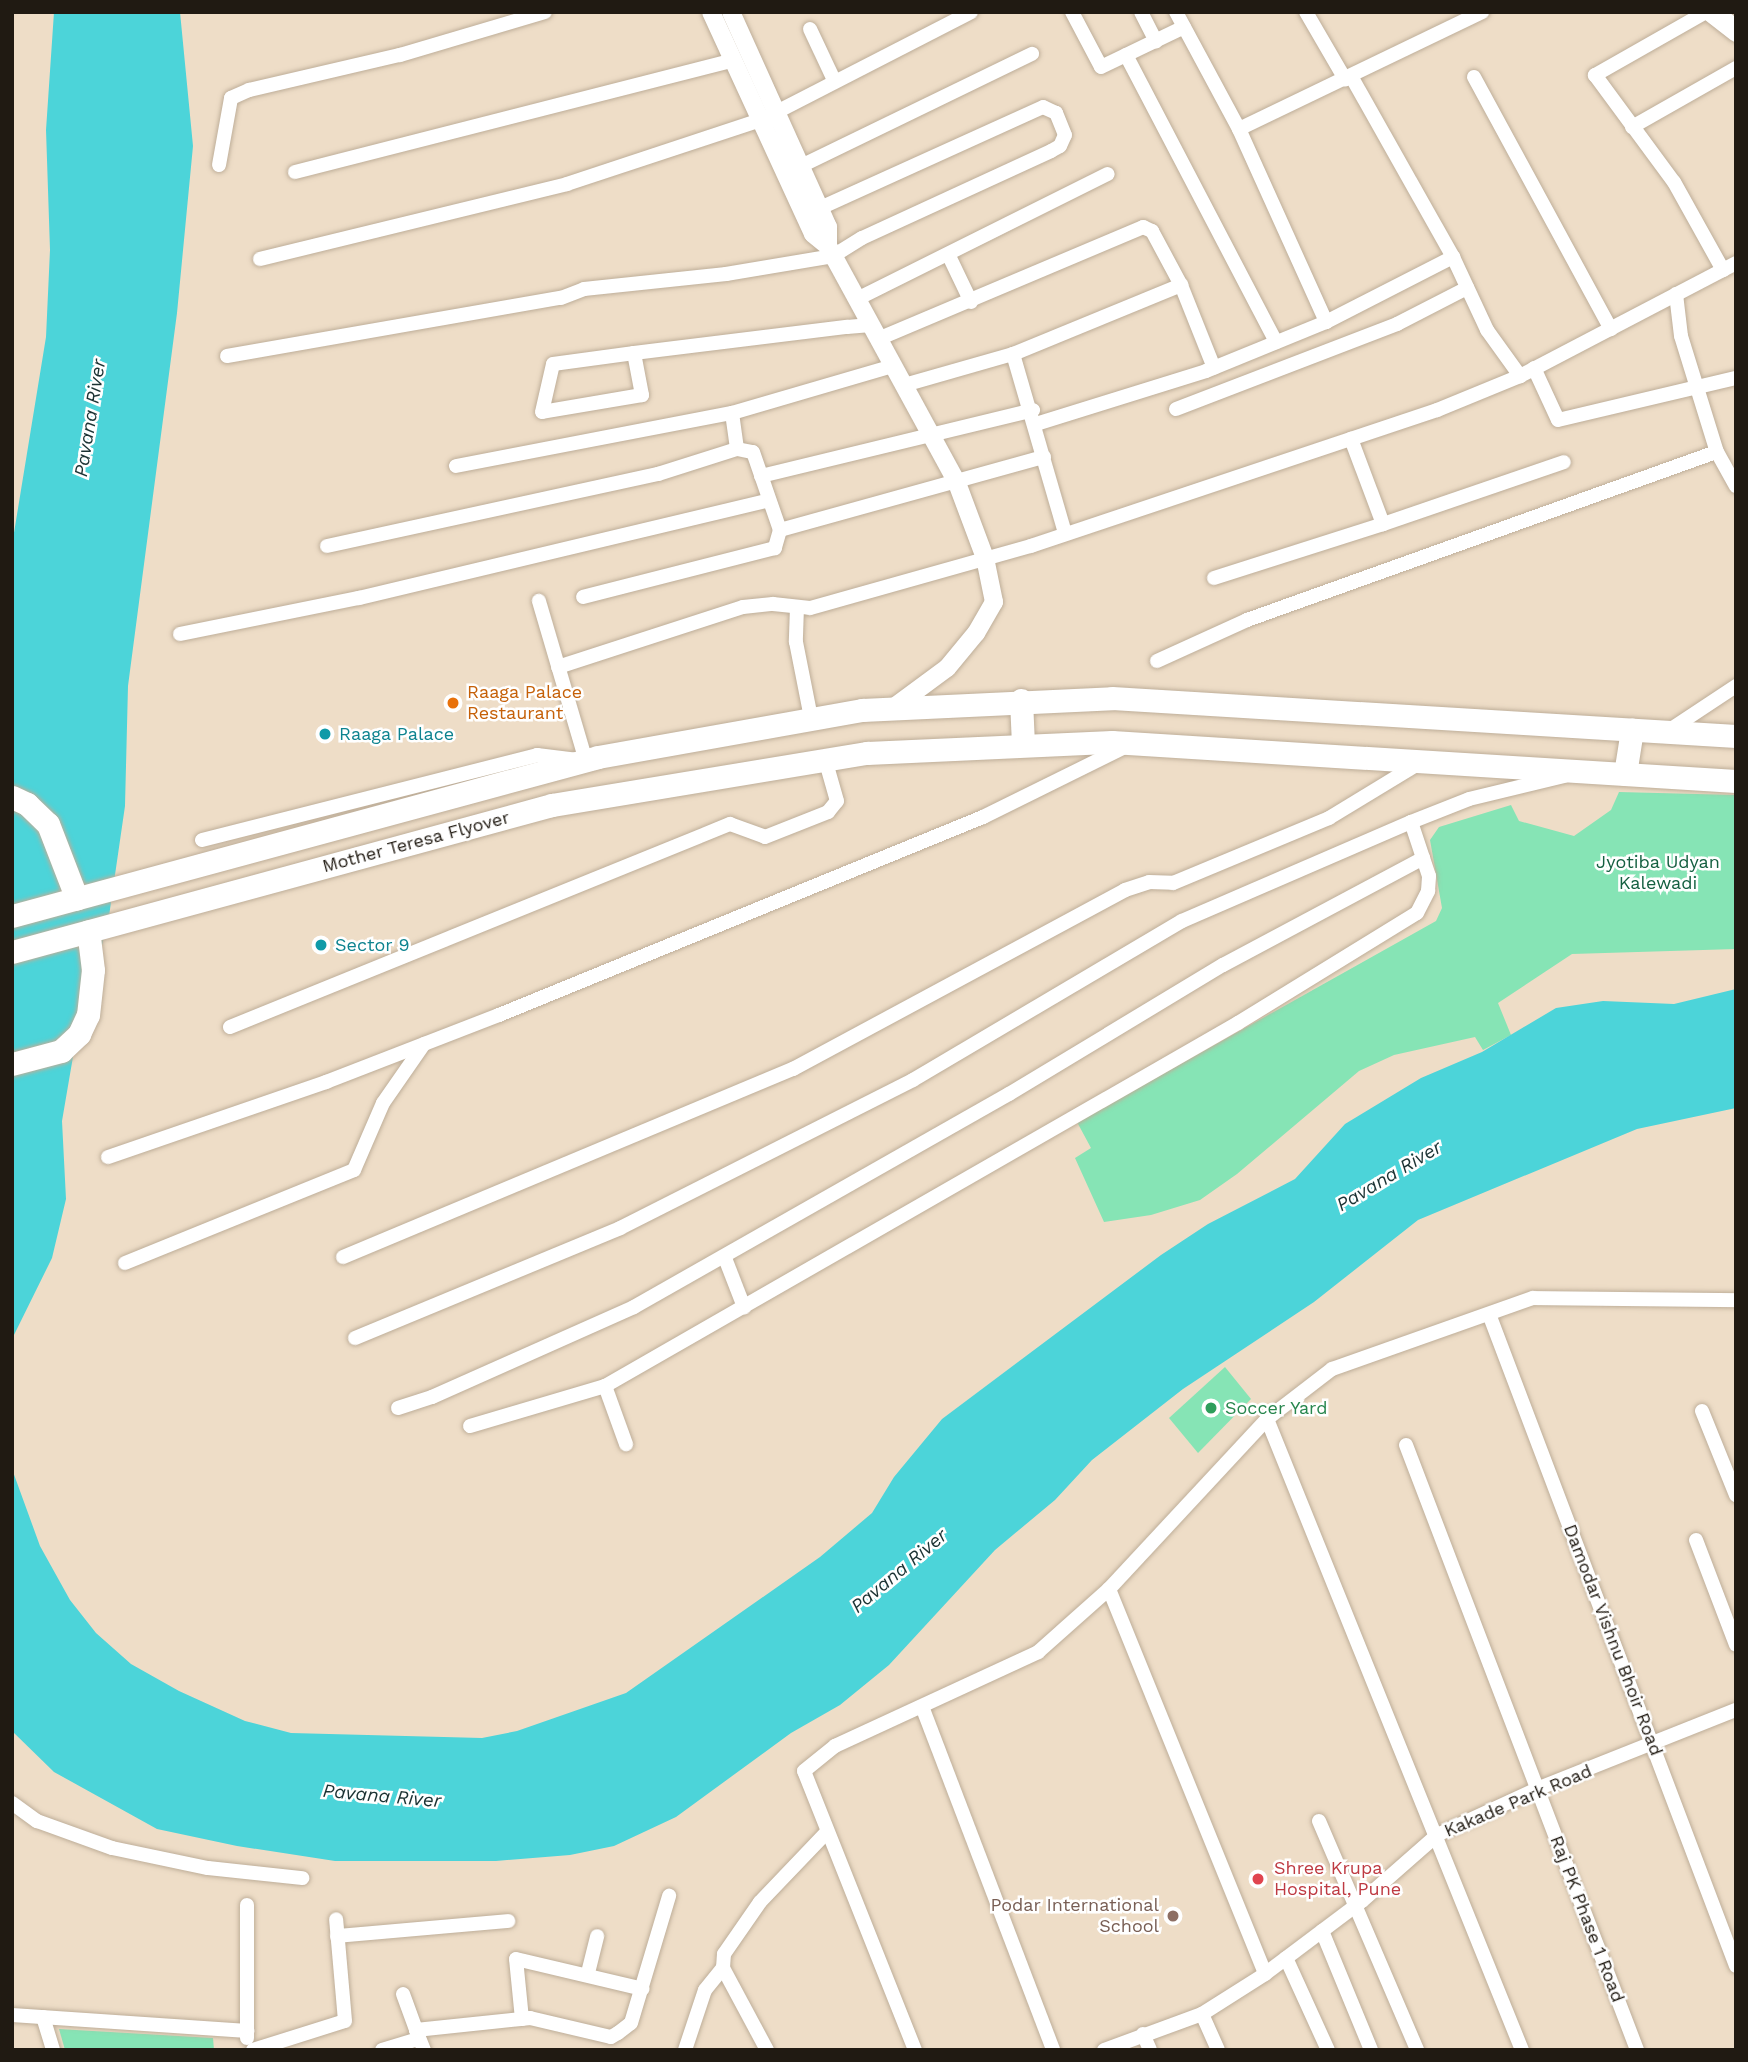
<!DOCTYPE html>
<html>
<head>
<meta charset="utf-8">
<style>
	body { margin:0 }
	#map { position:relative; width:1748px; height:2062px; overflow:hidden; background:#eeddc7; font-family:"Work Sans",sans-serif }
	div>[style] { position:absolute }
	[style*='--x'] { left:calc(var(--x)*1px); top:calc(var(--y)*1px); width:calc(var(--w)*1px); rotate:calc(var(--a)*1deg) }
	.green>* { inset:0; background:#86e4b5 }
	.water>* { inset:0; background:#4cd4d9 }
	.roads { filter:drop-shadow(0 0 2px #beae99) drop-shadow(0 0 2px #beae99) }
	.minor>* { height:14px; margin:-7px; padding:0 7px; transform-origin:7px; border-radius:7px; background:#fff }
	.tertiary>* { height:18px; margin:-9px; padding:0 9px; transform-origin:9px; border-radius:9px; background:#fff }
	.secondary>* { height:21px; margin:-10.5px; padding:0 10.5px; transform-origin:10.5px; border-radius:10.5px; background:#fff }
	.primary>* { height:23px; margin:-11.5px; padding:0 11.5px; transform-origin:11.5px; border-radius:11.5px; background:#fff }
	.dots>* { width:19px; height:19px; translate:-50% -50%; box-sizing:border-box; border:4px solid #fff; border-radius:50% }
	span { translate:-50% -50%; white-space:nowrap; text-align:center; line-height:1.15; -webkit-text-stroke:5px #fff; paint-order:stroke }
	.food-label { font-size:18px; color:#c56008 }
	.left { translate:0 -50%; text-align:left }
	.culture-label { font-size:18px; color:#0d838f }
	.street-label { font-size:18px; color:#201a12 }
	.park-label { font-size:18px; color:#156041 }
	.leisure-label { font-size:18px; color:#27864d }
	.health-label { font-size:18px; color:#be3a42 }
	.education-label { font-size:18px; color:#785e54 }
	.right { translate:-100% -50%; text-align:right }
	.water-label { font-size:19px; color:#1b3233; font-style:italic }
	.frame { position:absolute; inset:0; border:14px solid #201a12; pointer-events:none }
</style>
</head>
<body>
<div id="map">
	<div class="green">
		<div style="clip-path:polygon(1619px 792px,1736px 795px,1736px 949px,1572px 954px,1498px 1003px,1511px 1035px,1483px 1050px,1475px 1037px,1394px 1055px,1359px 1071px,1237px 1174px,1200px 1200px,1151px 1215px,1104px 1222px,1075px 1158px,1091px 1148px,1077px 1122px,1436px 921px,1442px 908px,1430px 840px,1439px 827px,1511px 805px,1519px 821px,1574px 836px,1611px 810px)"></div>
		<div style="clip-path:polygon(1225px 1367px,1251px 1399px,1198px 1453px,1169px 1418px)"></div>
		<div style="clip-path:polygon(59px 2029px,213px 2038px,214px 2050px,65px 2050px)"></div>
	</div>
	<div class="water">
		<div style="clip-path:polygon(54px 12px,180px 12px,193px 146px,177px 313px,128px 686px,125px 806px,108px 923px,75px 1045px,62px 1121px,66px 1199px,52px 1258px,12px 1339px,12px 545px,46px 337px,50px 250px,46px 130px)"></div>
		<div style="clip-path:polygon(1736px 989px,1736px 1108px,1637px 1129px,1418px 1220px,1314px 1302px,1183px 1389px,1092px 1460px,1055px 1500px,995px 1550px,889px 1665px,840px 1705px,791px 1733px,676px 1817px,614px 1846px,570px 1855px,496px 1861px,335px 1861px,237px 1846px,157px 1829px,54px 1772px,12px 1731px,12px 1469px,40px 1546px,70px 1600px,96px 1633px,131px 1664px,179px 1691px,245px 1721px,291px 1733px,482px 1738px,517px 1731px,626px 1693px,820px 1557px,872px 1513px,894px 1477px,942px 1419px,1161px 1255px,1208px 1224px,1295px 1179px,1345px 1124px,1421px 1078px,1482px 1052px,1556px 1008px,1603px 1001px,1674px 1004px)"></div>
	</div>
	<div class="roads">
		<div class="minor">
			<div style="--x:1072;--y:12;--w:62;--a:62.2"></div>
			<div style="--x:1101;--y:67;--w:92;--a:-25.7"></div>
			<div style="--x:1141;--y:12;--w:33;--a:63"></div>
			<div style="--x:1176;--y:12;--w:133;--a:61.7"></div>
			<div style="--x:1239;--y:129;--w:212;--a:65.7"></div>
			<div style="--x:1306;--y:12;--w:78;--a:59.8"></div>
			<div style="--x:1706;--y:12;--w:128;--a:150.4"></div>
			<div style="--x:1595;--y:75;--w:133;--a:53.6"></div>
			<div style="--x:1674;--y:182;--w:101;--a:60.9"></div>
			<div style="--x:810;--y:29;--w:56;--a:64.8"></div>
			<div style="--x:1126;--y:55;--w:324;--a:62.4"></div>
			<div style="--x:1351;--y:76;--w:208;--a:60.6"></div>
			<div style="--x:1453;--y:257;--w:81;--a:65"></div>
			<div style="--x:1487;--y:330;--w:57;--a:54.3"></div>
			<div style="--x:1474;--y:77;--w:287;--a:61.5"></div>
			<div style="--x:1632;--y:127;--w:120;--a:-29.6"></div>
			<div style="--x:1239;--y:129;--w:270;--a:-25.7"></div>
			<div style="--x:219;--y:165;--w:68;--a:-79.8"></div>
			<div style="--x:231;--y:98;--w:20;--a:-24"></div>
			<div style="--x:249;--y:90;--w:155;--a:-13.1"></div>
			<div style="--x:400;--y:55;--w:151;--a:-16.5"></div>
			<div style="--x:801;--y:166;--w:257;--a:-25.9"></div>
			<div style="--x:295;--y:172;--w:451;--a:-14.3"></div>
			<div style="--x:949;--y:256;--w:51;--a:64.4"></div>
			<div style="--x:260;--y:259;--w:316;--a:-13.7"></div>
			<div style="--x:567;--y:184;--w:204;--a:-18.3"></div>
			<div style="--x:761;--y:120;--w:236;--a:-27.2"></div>
			<div style="--x:1676;--y:294;--w:42;--a:83.2"></div>
			<div style="--x:1681;--y:336;--w:121;--a:72.8"></div>
			<div style="--x:1717;--y:452;--w:39;--a:61"></div>
			<div style="--x:857;--y:299;--w:280;--a:-26.5"></div>
			<div style="--x:878;--y:339;--w:288;--a:-22.9"></div>
			<div style="--x:1143;--y:227;--w:10;--a:24"></div>
			<div style="--x:1152;--y:231;--w:61;--a:61.8"></div>
			<div style="--x:1181;--y:285;--w:89;--a:68.3"></div>
			<div style="--x:634;--y:353;--w:43;--a:79.2"></div>
			<div style="--x:642;--y:395;--w:101;--a:170.4"></div>
			<div style="--x:542;--y:412;--w:49;--a:-77.1"></div>
			<div style="--x:553;--y:364;--w:82;--a:-7.7"></div>
			<div style="--x:634;--y:353;--w:215;--a:-7"></div>
			<div style="--x:847;--y:327;--w:24;--a:-5"></div>
			<div style="--x:1013;--y:354;--w:186;--a:73.8"></div>
			<div style="--x:227;--y:356;--w:339;--a:-9.9"></div>
			<div style="--x:561;--y:298;--w:25;--a:-21"></div>
			<div style="--x:584;--y:289;--w:143;--a:-6"></div>
			<div style="--x:726;--y:274;--w:109;--a:-9.5"></div>
			<div style="--x:833;--y:256;--w:34;--a:-32"></div>
			<div style="--x:862;--y:238;--w:208;--a:-24.7"></div>
			<div style="--x:1051;--y:151;--w:10;--a:-29"></div>
			<div style="--x:1060;--y:146;--w:12;--a:-66"></div>
			<div style="--x:1065;--y:135;--w:24;--a:-112"></div>
			<div style="--x:1056;--y:113;--w:14;--a:-155"></div>
			<div style="--x:1043;--y:107;--w:245;--a:155.6"></div>
			<div style="--x:1534;--y:368;--w:57;--a:65.2"></div>
			<div style="--x:1558;--y:420;--w:183;--a:-13.3"></div>
			<div style="--x:904;--y:385;--w:113;--a:-15.9"></div>
			<div style="--x:1013;--y:354;--w:182;--a:-22.3"></div>
			<div style="--x:1176;--y:409;--w:237;--a:-21"></div>
			<div style="--x:1397;--y:324;--w:79;--a:-27.2"></div>
			<div style="--x:732;--y:413;--w:36;--a:82"></div>
			<div style="--x:1036;--y:424;--w:178;--a:-17.3"></div>
			<div style="--x:1206;--y:371;--w:130;--a:-22.2"></div>
			<div style="--x:1326;--y:322;--w:143;--a:-27.1"></div>
			<div style="--x:456;--y:466;--w:281;--a:-10.9"></div>
			<div style="--x:732;--y:413;--w:168;--a:-16.3"></div>
			<div style="--x:761;--y:476;--w:280;--a:-13.6"></div>
			<div style="--x:1383;--y:524;--w:191;--a:-18.9"></div>
			<div style="--x:780;--y:530;--w:274;--a:-15.5"></div>
			<div style="--x:327;--y:546;--w:339;--a:-12.3"></div>
			<div style="--x:658;--y:474;--w:83;--a:-17.6"></div>
			<div style="--x:737;--y:449;--w:16;--a:11"></div>
			<div style="--x:753;--y:452;--w:83;--a:70.9"></div>
			<div style="--x:780;--y:530;--w:19;--a:106"></div>
			<div style="--x:775;--y:548;--w:198;--a:165.7"></div>
			<div style="--x:1214;--y:578;--w:177;--a:-17.7"></div>
			<div style="--x:1383;--y:524;--w:91;--a:-110.6"></div>
			<div style="--x:797;--y:607;--w:35;--a:92"></div>
			<div style="--x:796;--y:642;--w:77;--a:78.8"></div>
			<div style="--x:180;--y:634;--w:183;--a:-11.4"></div>
			<div style="--x:359;--y:598;--w:419;--a:-13.4"></div>
			<div style="--x:1157;--y:661;--w:99;--a:-24.5"></div>
			<div style="--x:1247;--y:620;--w:499;--a:-19.7"></div>
			<div style="--x:558;--y:667;--w:194;--a:-18"></div>
			<div style="--x:743;--y:607;--w:30;--a:-6"></div>
			<div style="--x:773;--y:604;--w:37;--a:6"></div>
			<div style="--x:810;--y:608;--w:230;--a:-15.7"></div>
			<div style="--x:1031;--y:546;--w:428;--a:-18.5"></div>
			<div style="--x:1437;--y:410;--w:90;--a:-22.3"></div>
			<div style="--x:1520;--y:376;--w:244;--a:-27.6"></div>
			<div style="--x:1668;--y:731;--w:82;--a:-33.5"></div>
			<div style="--x:202;--y:840;--w:346;--a:-14.2"></div>
			<div style="--x:537;--y:755;--w:49;--a:7"></div>
			<div style="--x:586;--y:761;--w:167;--a:-106.4"></div>
			<div style="--x:230;--y:1027;--w:540;--a:-22.1"></div>
			<div style="--x:730;--y:824;--w:37;--a:20"></div>
			<div style="--x:765;--y:837;--w:68;--a:-21.6"></div>
			<div style="--x:828;--y:812;--w:14;--a:-51"></div>
			<div style="--x:837;--y:801;--w:44;--a:-105.9"></div>
			<div style="--x:108;--y:1157;--w:231;--a:-19"></div>
			<div style="--x:326;--y:1082;--w:186;--a:-21.2"></div>
			<div style="--x:499;--y:1015;--w:523;--a:-22.25"></div>
			<div style="--x:983;--y:817;--w:163;--a:-26.3"></div>
			<div style="--x:343;--y:1257;--w:488;--a:-22.7"></div>
			<div style="--x:793;--y:1069;--w:377;--a:-28.3"></div>
			<div style="--x:1125;--y:890;--w:25;--a:-18"></div>
			<div style="--x:1149;--y:882;--w:24;--a:2"></div>
			<div style="--x:1173;--y:883;--w:169;--a:-22.6"></div>
			<div style="--x:1329;--y:818;--w:108;--a:-31.3"></div>
			<div style="--x:725;--y:1258;--w:53;--a:68.8"></div>
			<div style="--x:125;--y:1263;--w:247;--a:-22.1"></div>
			<div style="--x:354;--y:1170;--w:73;--a:-66.6"></div>
			<div style="--x:383;--y:1103;--w:72;--a:-55.2"></div>
			<div style="--x:1489;--y:1314;--w:697;--a:69.25"></div>
			<div style="--x:355;--y:1338;--w:287;--a:-22.5"></div>
			<div style="--x:620;--y:1228;--w:328;--a:-26.8"></div>
			<div style="--x:913;--y:1080;--w:312;--a:-30.6"></div>
			<div style="--x:1182;--y:921;--w:249;--a:-23.4"></div>
			<div style="--x:605;--y:1386;--w:62;--a:70.1"></div>
			<div style="--x:398;--y:1408;--w:36;--a:-18"></div>
			<div style="--x:432;--y:1397;--w:221;--a:-24"></div>
			<div style="--x:634;--y:1307;--w:431;--a:-29.6"></div>
			<div style="--x:1009;--y:1094;--w:250;--a:-31.1"></div>
			<div style="--x:1223;--y:965;--w:227;--a:-28.1"></div>
			<div style="--x:1702;--y:1411;--w:91;--a:68"></div>
			<div style="--x:1267;--y:1419;--w:681;--a:68"></div>
			<div style="--x:470;--y:1426;--w:141;--a:-16.5"></div>
			<div style="--x:605;--y:1386;--w:730;--a:-29.83"></div>
			<div style="--x:1238;--y:1023;--w:210;--a:-31.6"></div>
			<div style="--x:1417;--y:913;--w:25;--a:-63"></div>
			<div style="--x:1428;--y:891;--w:15;--a:-86"></div>
			<div style="--x:1429;--y:876;--w:57;--a:-108.4"></div>
			<div style="--x:1411;--y:822;--w:62;--a:-21.6"></div>
			<div style="--x:1469;--y:799;--w:98;--a:-13.6"></div>
			<div style="--x:1406;--y:1445;--w:648;--a:69.1"></div>
			<div style="--x:1696;--y:1540;--w:112;--a:69.1"></div>
			<div style="--x:1109;--y:1589;--w:415;--a:67.9"></div>
			<div style="--x:923;--y:1709;--w:365;--a:69.1"></div>
			<div style="--x:12;--y:1803;--w:31;--a:36"></div>
			<div style="--x:37;--y:1821;--w:80;--a:19.8"></div>
			<div style="--x:112;--y:1848;--w:98;--a:11.8"></div>
			<div style="--x:208;--y:1868;--w:95;--a:6.1"></div>
			<div style="--x:1319;--y:1821;--w:249;--a:66.8"></div>
			<div style="--x:247;--y:1905;--w:133;--a:90"></div>
			<div style="--x:1322;--y:1931;--w:129;--a:67.6"></div>
			<div style="--x:337;--y:1936;--w:172;--a:-5"></div>
			<div style="--x:1286;--y:1958;--w:101;--a:65.5"></div>
			<div style="--x:723;--y:1968;--w:93;--a:61.8"></div>
			<div style="--x:588;--y:1973;--w:38;--a:-76"></div>
			<div style="--x:403;--y:1994;--w:38;--a:70"></div>
			<div style="--x:1202;--y:2014;--w:39;--a:66"></div>
			<div style="--x:12;--y:2015;--w:236;--a:3.9"></div>
			<div style="--x:43;--y:2017;--w:34;--a:73"></div>
			<div style="--x:522;--y:2019;--w:60;--a:-95.7"></div>
			<div style="--x:516;--y:1959;--w:130;--a:13.3"></div>
			<div style="--x:1143;--y:2034;--w:17;--a:66"></div>
			<div style="--x:253;--y:2050;--w:96;--a:-17.5"></div>
			<div style="--x:345;--y:2021;--w:102;--a:-95"></div>
			<div style="--x:382;--y:2050;--w:38;--a:-17"></div>
			<div style="--x:424;--y:2050;--w:22;--a:-112"></div>
			<div style="--x:416;--y:2030;--w:115;--a:-6"></div>
			<div style="--x:530;--y:2018;--w:83;--a:13.2"></div>
			<div style="--x:611;--y:2037;--w:8;--a:-30"></div>
			<div style="--x:618;--y:2033;--w:16;--a:-38"></div>
			<div style="--x:631;--y:2023;--w:133;--a:-73.3"></div>
			<div style="--x:685;--y:2050;--w:63;--a:-71.6"></div>
			<div style="--x:705;--y:1990;--w:28;--a:-51"></div>
			<div style="--x:723;--y:1968;--w:14;--a:-86"></div>
			<div style="--x:724;--y:1954;--w:63;--a:-55.3"></div>
			<div style="--x:760;--y:1902;--w:97;--a:-46.3"></div>
			<div style="--x:915;--y:2050;--w:300;--a:-111.7"></div>
			<div style="--x:804;--y:1771;--w:40;--a:-39"></div>
			<div style="--x:835;--y:1746;--w:224;--a:-24.8"></div>
			<div style="--x:1038;--y:1652;--w:95;--a:-41.6"></div>
			<div style="--x:1109;--y:1589;--w:232;--a:-47.1"></div>
			<div style="--x:1267;--y:1419;--w:82;--a:-37.6"></div>
			<div style="--x:1332;--y:1369;--w:213;--a:-19.5"></div>
			<div style="--x:1533;--y:1298;--w:203;--a:0.6"></div>
			<div style="--x:1104;--y:2050;--w:104;--a:-20.2"></div>
			<div style="--x:1202;--y:2014;--w:75;--a:-32.4"></div>
			<div style="--x:1265;--y:1974;--w:121;--a:-37"></div>
			<div style="--x:1362;--y:1901;--w:100;--a:-41.3"></div>
			<div style="--x:1437;--y:1835;--w:110;--a:-24.7"></div>
			<div style="--x:1537;--y:1789;--w:214;--a:-21.7"></div>
		</div>
		<div class="tertiary">
			<div style="--x:711;--y:12;--w:244;--a:65.3"></div>
			<div style="--x:813;--y:234;--w:19;--a:39"></div>
			<div style="--x:828;--y:246;--w:270;--a:61.4"></div>
			<div style="--x:957;--y:483;--w:80;--a:69.5"></div>
			<div style="--x:985;--y:558;--w:45;--a:78.4"></div>
			<div style="--x:994;--y:602;--w:36;--a:120"></div>
			<div style="--x:976;--y:633;--w:45;--a:129.6"></div>
			<div style="--x:947;--y:668;--w:67;--a:143.5"></div>
			<div style="--x:731;--y:12;--w:236;--a:65.7"></div>
			<div style="--x:828;--y:227;--w:19;--a:90"></div>
		</div>
		<div class="secondary">
			<div style="--x:1712;--y:12;--w:31;--a:38"></div>
		</div>
		<div class="primary">
			<div style="--x:1021;--y:700;--w:44;--a:87.4"></div>
			<div style="--x:1625;--y:774;--w:45;--a:-81"></div>
			<div style="--x:12;--y:797;--w:17;--a:25"></div>
			<div style="--x:27;--y:804;--w:29;--a:44"></div>
			<div style="--x:48;--y:824;--w:80;--a:68.9"></div>
			<div style="--x:12;--y:916;--w:607;--a:-15.18"></div>
			<div style="--x:598;--y:757;--w:268;--a:-10.1"></div>
			<div style="--x:862;--y:710;--w:250;--a:-2.7"></div>
			<div style="--x:1112;--y:698;--w:625;--a:3.48"></div>
			<div style="--x:12;--y:952;--w:560;--a:-15.23"></div>
			<div style="--x:552;--y:805;--w:319;--a:-9.4"></div>
			<div style="--x:867;--y:753;--w:245;--a:-2.6"></div>
			<div style="--x:1112;--y:742;--w:625;--a:3.58"></div>
			<div style="--x:12;--y:1064;--w:51;--a:-14.9"></div>
			<div style="--x:61;--y:1051;--w:25;--a:-43"></div>
			<div style="--x:79;--y:1034;--w:21;--a:-65"></div>
			<div style="--x:88;--y:1015;--w:45;--a:-83.7"></div>
			<div style="--x:93;--y:970;--w:39;--a:-97"></div>
		</div>
	</div>
	<div class="dots">
		<div style="left:453px;top:703px;background:#e8710a"></div>
		<div style="left:325px;top:734px;background:#0f9aa8"></div>
		<div style="left:321px;top:945px;background:#0f9aa8"></div>
		<div style="left:1211px;top:1408px;background:#2e9e5b"></div>
		<div style="left:1258px;top:1879px;background:#e0444e"></div>
		<div style="left:1173px;top:1916px;background:#8d6e63"></div>
	</div>
	<div class="food-label">
		<span class="left" style="left:467px;top:703px">Raaga Palace<br>Restaurant</span>
	</div>
	<div class="culture-label">
		<span class="left" style="left:339px;top:734px">Raaga Palace</span>
		<span class="left" style="left:335px;top:945px">Sector 9</span>
	</div>
	<div class="street-label">
		<span style="left:416px;top:842px;rotate:-15deg">Mother Teresa Flyover</span>
		<span style="left:1613px;top:1640px;rotate:69deg">Damodar Vishnu Bhoir Road</span>
		<span style="left:1518px;top:1801px;rotate:-23deg">Kakade Park Road</span>
		<span style="left:1587px;top:1919px;rotate:69deg">Raj PK Phase 1 Road</span>
	</div>
	<div class="park-label">
		<span style="left:1658px;top:873px">Jyotiba Udyan<br>Kalewadi</span>
	</div>
	<div class="leisure-label">
		<span class="left" style="left:1225px;top:1408px">Soccer Yard</span>
	</div>
	<div class="health-label">
		<span class="left" style="left:1274px;top:1879px">Shree Krupa<br>Hospital, Pune</span>
	</div>
	<div class="education-label">
		<span class="right" style="left:1159px;top:1916px">Podar International<br>School</span>
	</div>
	<div class="water-label">
		<span style="left:90px;top:418px;rotate:-81deg">Pavana River</span>
		<span style="left:1389px;top:1176px;rotate:-31deg">Pavana River</span>
		<span style="left:899px;top:1571px;rotate:-40deg">Pavana River</span>
		<span style="left:382px;top:1796px;rotate:5deg">Pavana River</span>
	</div>
	<div class="frame"></div>
</div>
</body>
</html>
